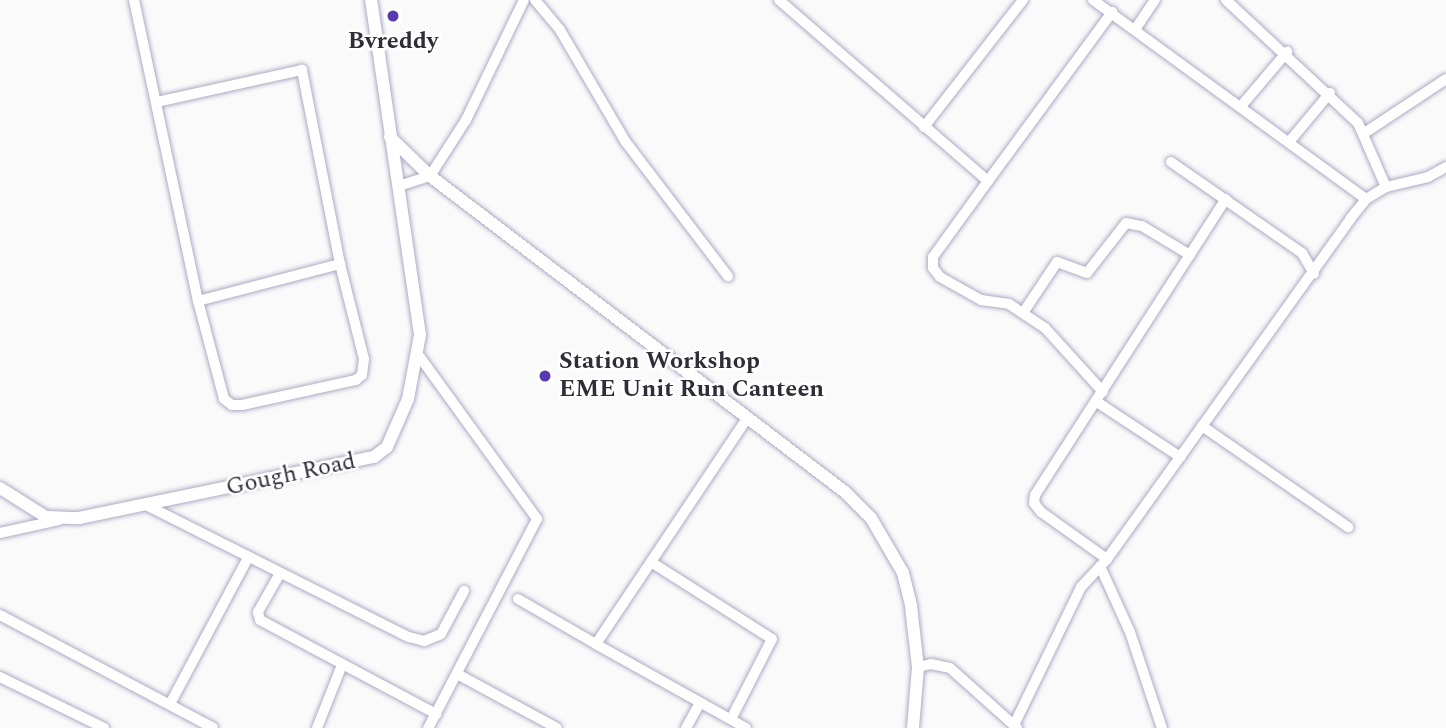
<!DOCTYPE html>
<html>
<head>
<meta charset="utf-8">
<style>
	body { margin:0 }
	#map { position:relative; width:1446px; height:728px; overflow:hidden; background:#fafafa; font-family:Spectral,serif }
	div>[style] { position:absolute }
	[style*='--x'] { left:calc(var(--x)*1px); top:calc(var(--y)*1px); width:calc(var(--w)*1px); rotate:calc(var(--a)*1deg) }
	.roads { filter:drop-shadow(0 0 2px #acaac6) drop-shadow(0 0 2px #acaac6) }
	.minor>* { height:10px; margin:-5px; padding:0 5px; transform-origin:5px; border-radius:5px; background:#fff }
	.tertiary>* { height:12px; margin:-6px; padding:0 6px; transform-origin:6px; border-radius:6px; background:#fff }
	.dots>* { width:19px; height:19px; translate:-50% -50%; box-sizing:border-box; border:4px solid #fff; border-radius:50% }
	span { translate:-50% -50%; white-space:nowrap; text-align:center; line-height:1.15; -webkit-text-stroke:5px #fff; paint-order:stroke }
	.poi-label { font-size:24px; color:#2e2d38; font-weight:700 }
	.left { translate:0 -50%; text-align:left }
	.street-label { font-size:24px; color:#2e2d38 }
</style>
</head>
<body>
<div id="map">
	<div class="roads">
		<div class="minor">
			<div style="--x:134;--y:0;--w:308;--a:78"></div>
			<div style="--x:198;--y:301;--w:101;--a:75.1"></div>
			<div style="--x:224;--y:399;--w:10;--a:37"></div>
			<div style="--x:232;--y:405;--w:10;--a:0"></div>
			<div style="--x:242;--y:405;--w:117;--a:-12.4"></div>
			<div style="--x:356;--y:380;--w:8;--a:-40"></div>
			<div style="--x:362;--y:375;--w:16;--a:-83"></div>
			<div style="--x:364;--y:359;--w:98;--a:-104.2"></div>
			<div style="--x:340;--y:264;--w:198;--a:-101.1"></div>
			<div style="--x:302;--y:70;--w:149;--a:167.6"></div>
			<div style="--x:535;--y:0;--w:39;--a:50"></div>
			<div style="--x:560;--y:30;--w:129;--a:59.6"></div>
			<div style="--x:625;--y:141;--w:170;--a:52.7"></div>
			<div style="--x:779;--y:0;--w:276;--a:40.9"></div>
			<div style="--x:988;--y:181;--w:210;--a:-53.7"></div>
			<div style="--x:1093;--y:0;--w:338;--a:36.1"></div>
			<div style="--x:1226;--y:0;--w:180;--a:43"></div>
			<div style="--x:1358;--y:123;--w:70;--a:66.4"></div>
			<div style="--x:1136;--y:28;--w:34;--a:-56"></div>
			<div style="--x:1242;--y:105;--w:70;--a:-49.7"></div>
			<div style="--x:924;--y:127;--w:161;--a:-52.1"></div>
			<div style="--x:1366;--y:132;--w:96;--a:-33.5"></div>
			<div style="--x:1289;--y:142;--w:64;--a:-50.1"></div>
			<div style="--x:1171;--y:162;--w:160;--a:34.8"></div>
			<div style="--x:1302;--y:253;--w:24;--a:60"></div>
			<div style="--x:988;--y:181;--w:94;--a:125.9"></div>
			<div style="--x:933;--y:257;--w:11;--a:90"></div>
			<div style="--x:933;--y:268;--w:11;--a:52"></div>
			<div style="--x:940;--y:277;--w:47;--a:29.3"></div>
			<div style="--x:981;--y:300;--w:28;--a:8"></div>
			<div style="--x:1009;--y:304;--w:43;--a:33.7"></div>
			<div style="--x:1045;--y:328;--w:86;--a:47.8"></div>
			<div style="--x:399;--y:186;--w:33;--a:-18"></div>
			<div style="--x:430;--y:176;--w:67;--a:-57.3"></div>
			<div style="--x:466;--y:120;--w:133;--a:-64.2"></div>
			<div style="--x:198;--y:301;--w:147;--a:-14.6"></div>
			<div style="--x:1023;--y:313;--w:61;--a:-56.3"></div>
			<div style="--x:1057;--y:262;--w:32;--a:20"></div>
			<div style="--x:1087;--y:273;--w:63;--a:-52"></div>
			<div style="--x:1126;--y:223;--w:16;--a:11"></div>
			<div style="--x:1142;--y:226;--w:56;--a:31.1"></div>
			<div style="--x:417;--y:353;--w:205;--a:54.1"></div>
			<div style="--x:537;--y:519;--w:236;--a:117.5"></div>
			<div style="--x:1097;--y:402;--w:100;--a:33.5"></div>
			<div style="--x:1202;--y:426;--w:178;--a:34.7"></div>
			<div style="--x:148;--y:506;--w:292;--a:26.7"></div>
			<div style="--x:409;--y:637;--w:16;--a:15"></div>
			<div style="--x:424;--y:641;--w:18;--a:-22"></div>
			<div style="--x:441;--y:634;--w:49;--a:-61.9"></div>
			<div style="--x:0;--y:533;--w:60;--a:-12.4"></div>
			<div style="--x:1107;--y:559;--w:81;--a:-144.5"></div>
			<div style="--x:1041;--y:512;--w:11;--a:-128"></div>
			<div style="--x:1034;--y:503;--w:8;--a:-83"></div>
			<div style="--x:1035;--y:495;--w:352;--a:-57.2"></div>
			<div style="--x:651;--y:562;--w:143;--a:32.5"></div>
			<div style="--x:772;--y:639;--w:90;--a:117.1"></div>
			<div style="--x:1100;--y:566;--w:72;--a:65.6"></div>
			<div style="--x:1130;--y:632;--w:101;--a:71.6"></div>
			<div style="--x:279;--y:575;--w:43;--a:119.6"></div>
			<div style="--x:258;--y:612;--w:8;--a:76"></div>
			<div style="--x:260;--y:620;--w:200;--a:28.1"></div>
			<div style="--x:518;--y:599;--w:90;--a:30"></div>
			<div style="--x:0;--y:615;--w:241;--a:27.9"></div>
			<div style="--x:918;--y:667;--w:13;--a:-13"></div>
			<div style="--x:931;--y:664;--w:19;--a:12"></div>
			<div style="--x:950;--y:668;--w:90;--a:41.8"></div>
			<div style="--x:459;--y:675;--w:111;--a:28.4"></div>
			<div style="--x:0;--y:677;--w:116;--a:26.1"></div>
			<div style="--x:170;--y:704;--w:163;--a:-61.9"></div>
			<div style="--x:1014;--y:725;--w:153;--a:-64.1"></div>
			<div style="--x:1081;--y:587;--w:38;--a:-47"></div>
			<div style="--x:1107;--y:559;--w:418;--a:-54.4"></div>
			<div style="--x:1350;--y:219;--w:26;--a:-51"></div>
			<div style="--x:1366;--y:199;--w:23;--a:-31"></div>
			<div style="--x:1386;--y:187;--w:43;--a:-13.4"></div>
			<div style="--x:1428;--y:177;--w:21;--a:-29"></div>
			<div style="--x:317;--y:728;--w:68;--a:-68.4"></div>
			<div style="--x:686;--y:728;--w:29;--a:-61"></div>
			<div style="--x:746;--y:728;--w:172;--a:-150.8"></div>
			<div style="--x:596;--y:644;--w:273;--a:-56.2"></div>
		</div>
		<div class="tertiary">
			<div style="--x:390;--y:137;--w:56;--a:44.3"></div>
			<div style="--x:430;--y:176;--w:522;--a:37.29"></div>
			<div style="--x:845;--y:492;--w:37;--a:45"></div>
			<div style="--x:871;--y:518;--w:64;--a:59.8"></div>
			<div style="--x:903;--y:573;--w:34;--a:76"></div>
			<div style="--x:911;--y:606;--w:61;--a:83.5"></div>
			<div style="--x:918;--y:667;--w:61;--a:94.7"></div>
			<div style="--x:0;--y:488;--w:54;--a:32.2"></div>
			<div style="--x:46;--y:517;--w:33;--a:2"></div>
			<div style="--x:79;--y:518;--w:301;--a:-11.7"></div>
			<div style="--x:374;--y:457;--w:16;--a:-38"></div>
			<div style="--x:387;--y:447;--w:52;--a:-66.4"></div>
			<div style="--x:408;--y:399;--w:65;--a:-79.4"></div>
			<div style="--x:420;--y:335;--w:339;--a:-98.3"></div>
		</div>
	</div>
	<div class="dots">
		<div style="left:393px;top:16px;background:#5839b1"></div>
		<div style="left:545px;top:376px;background:#5839b1"></div>
	</div>
	<div class="poi-label">
		<span style="left:393px;top:42px">Bvreddy</span>
		<span class="left" style="left:559px;top:376px">Station Workshop<br>EME Unit Run Canteen</span>
	</div>
	<div class="street-label">
		<span style="left:291px;top:475px;rotate:-12deg">Gough Road</span>
	</div>
</div>
</body>
</html>
